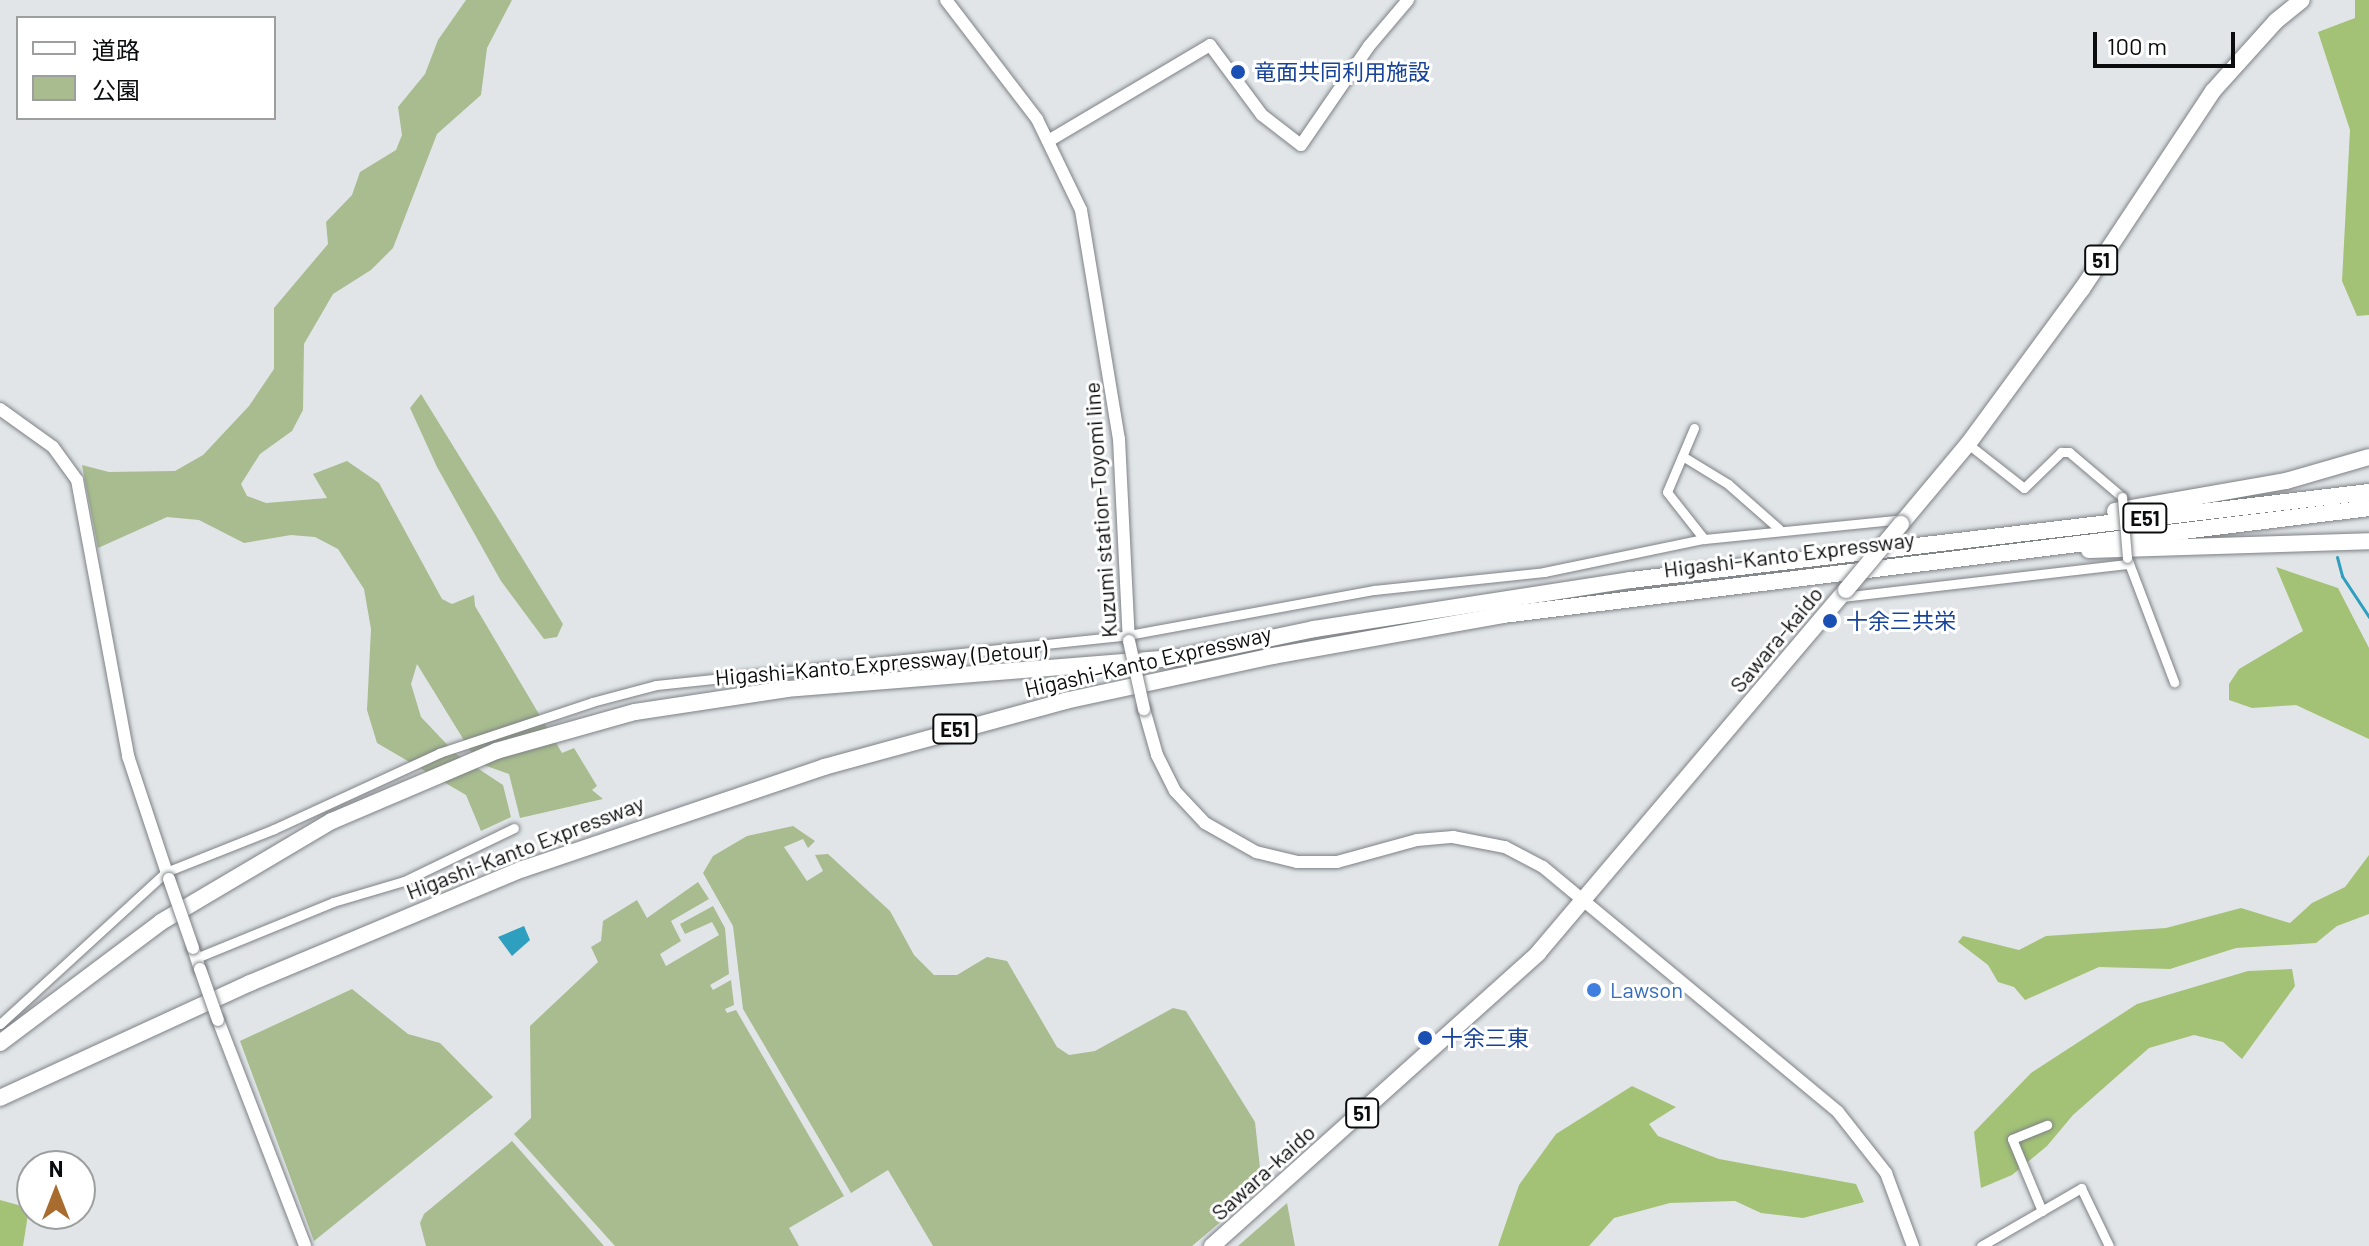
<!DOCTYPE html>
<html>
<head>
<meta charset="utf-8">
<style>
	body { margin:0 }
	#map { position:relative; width:2369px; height:1246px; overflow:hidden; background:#e1e5e8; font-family:Barlow,"Noto Sans JP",sans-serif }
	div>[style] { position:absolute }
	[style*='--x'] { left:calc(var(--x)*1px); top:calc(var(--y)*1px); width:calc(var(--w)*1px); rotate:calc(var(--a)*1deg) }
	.green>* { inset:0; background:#a8bc8f }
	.forest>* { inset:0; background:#a3c276 }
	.water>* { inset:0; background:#2e9fbf }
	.stream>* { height:3px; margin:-1.5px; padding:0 1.5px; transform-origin:1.5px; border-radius:1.5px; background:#2e9fbf }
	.roads { filter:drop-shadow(0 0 2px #7e8185) drop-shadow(0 0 2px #7e8185) }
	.street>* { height:9px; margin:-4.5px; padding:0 4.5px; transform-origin:4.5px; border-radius:4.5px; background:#fff }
	.secondary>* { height:12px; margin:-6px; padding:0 6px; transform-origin:6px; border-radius:6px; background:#fff }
	.highway>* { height:16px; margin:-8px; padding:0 8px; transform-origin:8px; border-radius:8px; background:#fff }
	.bridges { filter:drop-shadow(0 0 2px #7e8185) drop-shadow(0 0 2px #7e8185) }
	.street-bridge>* { height:9px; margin:-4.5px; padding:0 4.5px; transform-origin:4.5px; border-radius:4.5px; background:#fff }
	.secondary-bridge>* { height:12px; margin:-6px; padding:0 6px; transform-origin:6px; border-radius:6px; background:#fff }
	.highway-bridge>* { height:16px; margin:-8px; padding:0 8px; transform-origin:8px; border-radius:8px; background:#fff }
	.dots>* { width:22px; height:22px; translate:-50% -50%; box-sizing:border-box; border:4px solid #fff; border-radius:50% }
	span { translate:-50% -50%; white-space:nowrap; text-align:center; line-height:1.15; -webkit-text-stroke:6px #fff; paint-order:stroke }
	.shield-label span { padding:2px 6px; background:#fff; border:2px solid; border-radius:6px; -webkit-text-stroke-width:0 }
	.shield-label { font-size:20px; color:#0b0c0d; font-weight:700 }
	.transit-label { font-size:22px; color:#164399 }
	.left { translate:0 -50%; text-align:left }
	.street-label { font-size:22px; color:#0b0c0d }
	.shop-label { font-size:22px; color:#366cbe }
	.legend { position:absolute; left:16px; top:16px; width:260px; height:104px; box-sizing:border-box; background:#fff; border:2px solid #9d9e9e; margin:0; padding:10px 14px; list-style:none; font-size:24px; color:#0b0c0d }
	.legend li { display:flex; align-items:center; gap:16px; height:40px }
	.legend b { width:40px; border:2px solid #9d9e9e }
	.north { position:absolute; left:16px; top:1150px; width:80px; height:80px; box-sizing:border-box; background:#fff; border:2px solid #9d9e9e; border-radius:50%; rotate:0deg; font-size:22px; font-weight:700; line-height:32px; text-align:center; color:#0b0c0d }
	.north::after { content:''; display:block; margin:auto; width:28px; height:36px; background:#a86c2f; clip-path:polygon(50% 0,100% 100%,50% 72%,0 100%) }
	.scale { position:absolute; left:2093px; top:32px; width:142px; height:36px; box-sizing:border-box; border:4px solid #0b0c0d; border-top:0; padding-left:10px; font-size:24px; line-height:28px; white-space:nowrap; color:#0b0c0d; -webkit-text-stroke:6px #fff; paint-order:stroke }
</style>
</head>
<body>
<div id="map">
	<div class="green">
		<div style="clip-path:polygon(466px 0,512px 0,487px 48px,481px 95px,437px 134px,393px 248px,371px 270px,333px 294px,304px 344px,303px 410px,292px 431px,260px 454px,241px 484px,247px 496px,266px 503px,327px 498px,313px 474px,347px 461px,379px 483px,442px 599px,452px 604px,474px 595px,475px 606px,562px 753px,574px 748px,597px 786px,592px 790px,603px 799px,520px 818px,509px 774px,478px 763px,417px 664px,411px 684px,421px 717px,456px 754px,503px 785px,511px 817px,481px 831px,466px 795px,377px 743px,367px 710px,371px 629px,364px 589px,338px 549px,315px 537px,291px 535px,244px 543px,199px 520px,167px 517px,98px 548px,82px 465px,109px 472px,175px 471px,203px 455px,249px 406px,274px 369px,274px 308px,328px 244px,326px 222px,352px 195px,360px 172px,396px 150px,402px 135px,398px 107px,425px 74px,438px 40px)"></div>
		<div style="clip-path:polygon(421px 394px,563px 624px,557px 637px,544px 639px,501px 581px,437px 467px,410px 408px)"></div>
		<div style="clip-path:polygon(793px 826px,815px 841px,808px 848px,803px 839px,784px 847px,807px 881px,823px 871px,815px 855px,828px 854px,890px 911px,914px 955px,934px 975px,957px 975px,987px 957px,1007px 961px,1057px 1047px,1069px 1055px,1095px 1051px,1173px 1008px,1186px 1011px,1255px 1122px,1260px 1168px,1269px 1181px,1192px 1246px,933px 1246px,888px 1170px,851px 1193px,743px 1009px,733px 926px,703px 873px,713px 856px,747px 836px)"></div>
		<div style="clip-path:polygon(698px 882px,709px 899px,671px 921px,681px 941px,660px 954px,666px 966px,719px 935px,712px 922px,685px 934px,680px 924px,713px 906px,725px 928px,729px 974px,710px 985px,713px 990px,731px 980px,734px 1005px,725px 1009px,727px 1013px,736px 1010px,844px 1196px,789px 1228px,799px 1246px,615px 1246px,514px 1134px,531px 1118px,530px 1026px,598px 962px,591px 947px,601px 941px,603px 921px,637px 900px,647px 918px)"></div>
		<div style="clip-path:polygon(352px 989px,408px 1034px,440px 1043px,493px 1097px,314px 1241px,240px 1041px)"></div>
		<div style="clip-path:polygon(512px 1141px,604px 1246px,426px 1246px,420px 1223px,424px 1214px)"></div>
		<div style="clip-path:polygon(1287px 1203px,1295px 1246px,1238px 1246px)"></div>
	</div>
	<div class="forest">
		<div style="clip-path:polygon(2355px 0,2369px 0,2369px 315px,2357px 316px,2342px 281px,2350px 130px,2318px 32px,2355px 18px)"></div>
		<div style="clip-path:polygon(2276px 567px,2338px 588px,2369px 648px,2369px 739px,2296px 705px,2252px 708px,2229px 700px,2229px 684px,2239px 669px,2303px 631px)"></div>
		<div style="clip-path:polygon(2369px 855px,2369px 914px,2337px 926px,2316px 943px,2236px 948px,2170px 969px,2099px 967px,2025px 1000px,2014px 987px,1998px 982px,1988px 965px,1958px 942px,1963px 936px,2019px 950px,2046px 936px,2166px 928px,2241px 908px,2290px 923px,2312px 903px,2345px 887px)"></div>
		<div style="clip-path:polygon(2292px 969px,2295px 986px,2242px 1059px,2223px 1042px,2194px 1035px,2149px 1048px,2073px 1115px,2047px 1146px,2012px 1175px,1981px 1188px,1974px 1132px,2031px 1073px,2137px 1004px,2248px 971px)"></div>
		<div style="clip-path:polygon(1632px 1086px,1676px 1107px,1649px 1124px,1658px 1136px,1719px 1159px,1856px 1184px,1864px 1202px,1803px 1218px,1761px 1213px,1735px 1201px,1670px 1203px,1614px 1218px,1589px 1246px,1498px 1246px,1519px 1185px,1556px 1134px)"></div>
		<div style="clip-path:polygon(0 1200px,29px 1208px,23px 1246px,0 1246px)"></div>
	</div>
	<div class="water">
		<div style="clip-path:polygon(524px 926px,530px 940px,512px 956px,498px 937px)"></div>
	</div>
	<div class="stream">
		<div style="--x:2337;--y:557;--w:20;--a:75"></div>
		<div style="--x:2342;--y:576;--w:49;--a:56.6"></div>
	</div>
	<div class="roads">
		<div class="street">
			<div style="--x:1694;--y:428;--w:69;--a:112.9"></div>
			<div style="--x:1667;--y:492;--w:60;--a:51.8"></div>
			<div style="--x:1968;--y:444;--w:71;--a:38.2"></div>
			<div style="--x:2024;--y:488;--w:52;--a:-44.2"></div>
			<div style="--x:2061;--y:452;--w:8;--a:0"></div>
			<div style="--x:2069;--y:452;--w:70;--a:40.3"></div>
			<div style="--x:1684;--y:457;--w:52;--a:31.5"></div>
			<div style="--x:1728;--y:484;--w:68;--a:41.4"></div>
			<div style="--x:2127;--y:558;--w:133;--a:69.2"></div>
			<div style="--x:1842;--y:597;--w:289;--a:-6.6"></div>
			<div style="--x:196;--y:958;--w:148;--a:-22.2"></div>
			<div style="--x:333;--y:902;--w:74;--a:-16.5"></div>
			<div style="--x:404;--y:881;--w:122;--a:-25.7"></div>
			<div style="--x:0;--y:1024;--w:225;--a:-42.5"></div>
			<div style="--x:166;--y:872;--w:116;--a:-21.7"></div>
			<div style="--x:274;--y:829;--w:182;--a:-24.7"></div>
			<div style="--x:439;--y:753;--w:161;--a:-18.4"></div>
			<div style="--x:592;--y:702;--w:66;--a:-14.9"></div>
			<div style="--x:656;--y:685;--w:475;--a:-6"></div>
			<div style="--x:1128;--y:635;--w:250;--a:-10.4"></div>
			<div style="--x:1374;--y:590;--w:171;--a:-6"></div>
			<div style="--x:1544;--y:572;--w:163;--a:-11.7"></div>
			<div style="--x:1704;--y:539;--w:203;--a:-5.7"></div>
			<div style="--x:2042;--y:1211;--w:78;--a:-112.6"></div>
			<div style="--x:2012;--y:1139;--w:38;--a:-22"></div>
			<div style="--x:1981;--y:1246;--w:116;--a:-30.1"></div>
			<div style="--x:2081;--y:1188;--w:64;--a:64.2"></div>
		</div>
		<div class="secondary">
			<div style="--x:946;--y:0;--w:150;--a:52.6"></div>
			<div style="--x:1037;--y:119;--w:101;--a:64.2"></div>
			<div style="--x:1081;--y:210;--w:232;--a:80.6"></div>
			<div style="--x:1119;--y:439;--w:202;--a:87.2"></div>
			<div style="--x:1050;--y:140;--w:186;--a:-30.7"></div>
			<div style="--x:1210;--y:45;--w:87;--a:53.4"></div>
			<div style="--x:1262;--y:115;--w:49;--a:37.6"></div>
			<div style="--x:1301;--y:145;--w:120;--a:-55.5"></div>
			<div style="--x:1369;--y:46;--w:60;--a:-49.7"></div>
			<div style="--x:0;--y:409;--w:65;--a:35.6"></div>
			<div style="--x:53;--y:447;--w:41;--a:54"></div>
			<div style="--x:77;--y:480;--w:281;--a:79.5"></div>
			<div style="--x:128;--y:756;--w:130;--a:71.6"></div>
			<div style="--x:1144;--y:709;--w:48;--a:74.2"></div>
			<div style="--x:1157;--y:755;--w:40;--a:63.4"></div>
			<div style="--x:1175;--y:791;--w:44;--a:46.8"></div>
			<div style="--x:1205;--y:823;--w:59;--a:29.6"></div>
			<div style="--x:1256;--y:852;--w:42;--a:13.7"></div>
			<div style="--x:1297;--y:862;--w:40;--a:0"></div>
			<div style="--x:1337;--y:862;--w:83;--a:-15.4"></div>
			<div style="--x:1417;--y:840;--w:36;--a:-5"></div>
			<div style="--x:1453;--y:837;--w:53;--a:10.9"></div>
			<div style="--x:1505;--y:847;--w:43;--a:27.8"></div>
			<div style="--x:1543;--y:867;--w:383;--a:39.7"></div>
			<div style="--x:1838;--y:1112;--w:78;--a:51.8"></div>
			<div style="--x:1886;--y:1173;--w:78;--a:69.7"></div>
			<div style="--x:193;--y:948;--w:22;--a:72"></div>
			<div style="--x:218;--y:1020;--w:242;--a:68.9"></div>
		</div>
		<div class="highway">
			<div style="--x:2115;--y:511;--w:174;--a:-10"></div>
			<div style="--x:2286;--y:481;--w:86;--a:-16.1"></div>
			<div style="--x:1901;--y:524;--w:104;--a:-50.1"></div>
			<div style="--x:1968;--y:444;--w:192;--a:-53.7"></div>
			<div style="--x:2082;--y:289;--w:237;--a:-56.5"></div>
			<div style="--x:2213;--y:91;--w:94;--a:-48"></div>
			<div style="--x:2276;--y:21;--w:33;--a:-39"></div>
			<div style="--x:2089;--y:550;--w:280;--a:-1.8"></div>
			<div style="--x:0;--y:1043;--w:201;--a:-36.9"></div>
			<div style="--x:161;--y:922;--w:199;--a:-30.6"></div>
			<div style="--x:332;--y:821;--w:178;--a:-23.1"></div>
			<div style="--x:496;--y:751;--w:144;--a:-15.7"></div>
			<div style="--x:635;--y:712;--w:154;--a:-8.6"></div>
			<div style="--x:787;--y:689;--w:395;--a:-4.6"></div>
			<div style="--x:1181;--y:657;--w:136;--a:-11.9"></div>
			<div style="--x:1314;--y:629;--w:321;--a:-8.8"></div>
			<div style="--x:1631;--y:580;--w:743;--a:-6.8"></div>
			<div style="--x:0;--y:1098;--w:275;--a:-24.7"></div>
			<div style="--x:250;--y:983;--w:296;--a:-22.7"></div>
			<div style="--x:523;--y:869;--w:318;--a:-18.7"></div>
			<div style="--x:824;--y:767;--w:250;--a:-15.3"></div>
			<div style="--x:1065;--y:701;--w:213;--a:-12.2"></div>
			<div style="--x:1273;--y:656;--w:234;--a:-10.1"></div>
			<div style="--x:1503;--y:615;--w:873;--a:-7.04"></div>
			<div style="--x:1212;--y:1246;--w:438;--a:-41.9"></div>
			<div style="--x:1538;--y:953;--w:476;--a:-49.7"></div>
		</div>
	</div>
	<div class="bridges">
		<div class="street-bridge">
			<div style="--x:2122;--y:497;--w:61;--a:85.3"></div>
		</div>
		<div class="secondary-bridge">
			<div style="--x:1129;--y:641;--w:70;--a:77.6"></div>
			<div style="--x:169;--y:879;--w:73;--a:70.8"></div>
			<div style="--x:200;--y:969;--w:54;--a:70.6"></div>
		</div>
		<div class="highway-bridge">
			<div style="--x:1846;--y:590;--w:86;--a:-50.2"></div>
		</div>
	</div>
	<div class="dots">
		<div style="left:1238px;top:72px;background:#1a4fb4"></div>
		<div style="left:1830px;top:621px;background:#1a4fb4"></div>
		<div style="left:1594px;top:990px;background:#3f7fe0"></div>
		<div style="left:1425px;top:1038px;background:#1a4fb4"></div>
	</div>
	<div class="shield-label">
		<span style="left:2101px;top:260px">51</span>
		<span style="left:2145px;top:518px">E51</span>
		<span style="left:955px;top:729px">E51</span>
		<span style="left:1362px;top:1113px">51</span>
	</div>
	<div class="transit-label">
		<span class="left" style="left:1254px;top:72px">竜面共同利用施設</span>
		<span class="left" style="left:1846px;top:621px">十余三共栄</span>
		<span class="left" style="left:1441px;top:1038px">十余三東</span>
	</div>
	<div class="street-label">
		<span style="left:1100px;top:510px;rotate:-94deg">Kuzumi station-Toyomi line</span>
		<span style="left:1789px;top:554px;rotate:-7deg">Higashi-Kanto Expressway</span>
		<span style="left:1776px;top:639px;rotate:-50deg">Sawara-kaido</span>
		<span style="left:1148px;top:661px;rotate:-13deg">Higashi-Kanto Expressway</span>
		<span style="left:881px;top:663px;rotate:-5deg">Higashi-Kanto Expressway (Detour)</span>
		<span style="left:525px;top:847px;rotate:-21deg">Higashi-Kanto Expressway</span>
		<span style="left:1263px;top:1172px;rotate:-42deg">Sawara-kaido</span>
	</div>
	<div class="shop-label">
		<span class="left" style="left:1610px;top:990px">Lawson</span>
	</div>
	<ul class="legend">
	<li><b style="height:10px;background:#fff"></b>道路</li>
	<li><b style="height:22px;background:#a8bc8f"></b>公園</li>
	</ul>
	<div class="north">N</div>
	<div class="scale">100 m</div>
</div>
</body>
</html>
